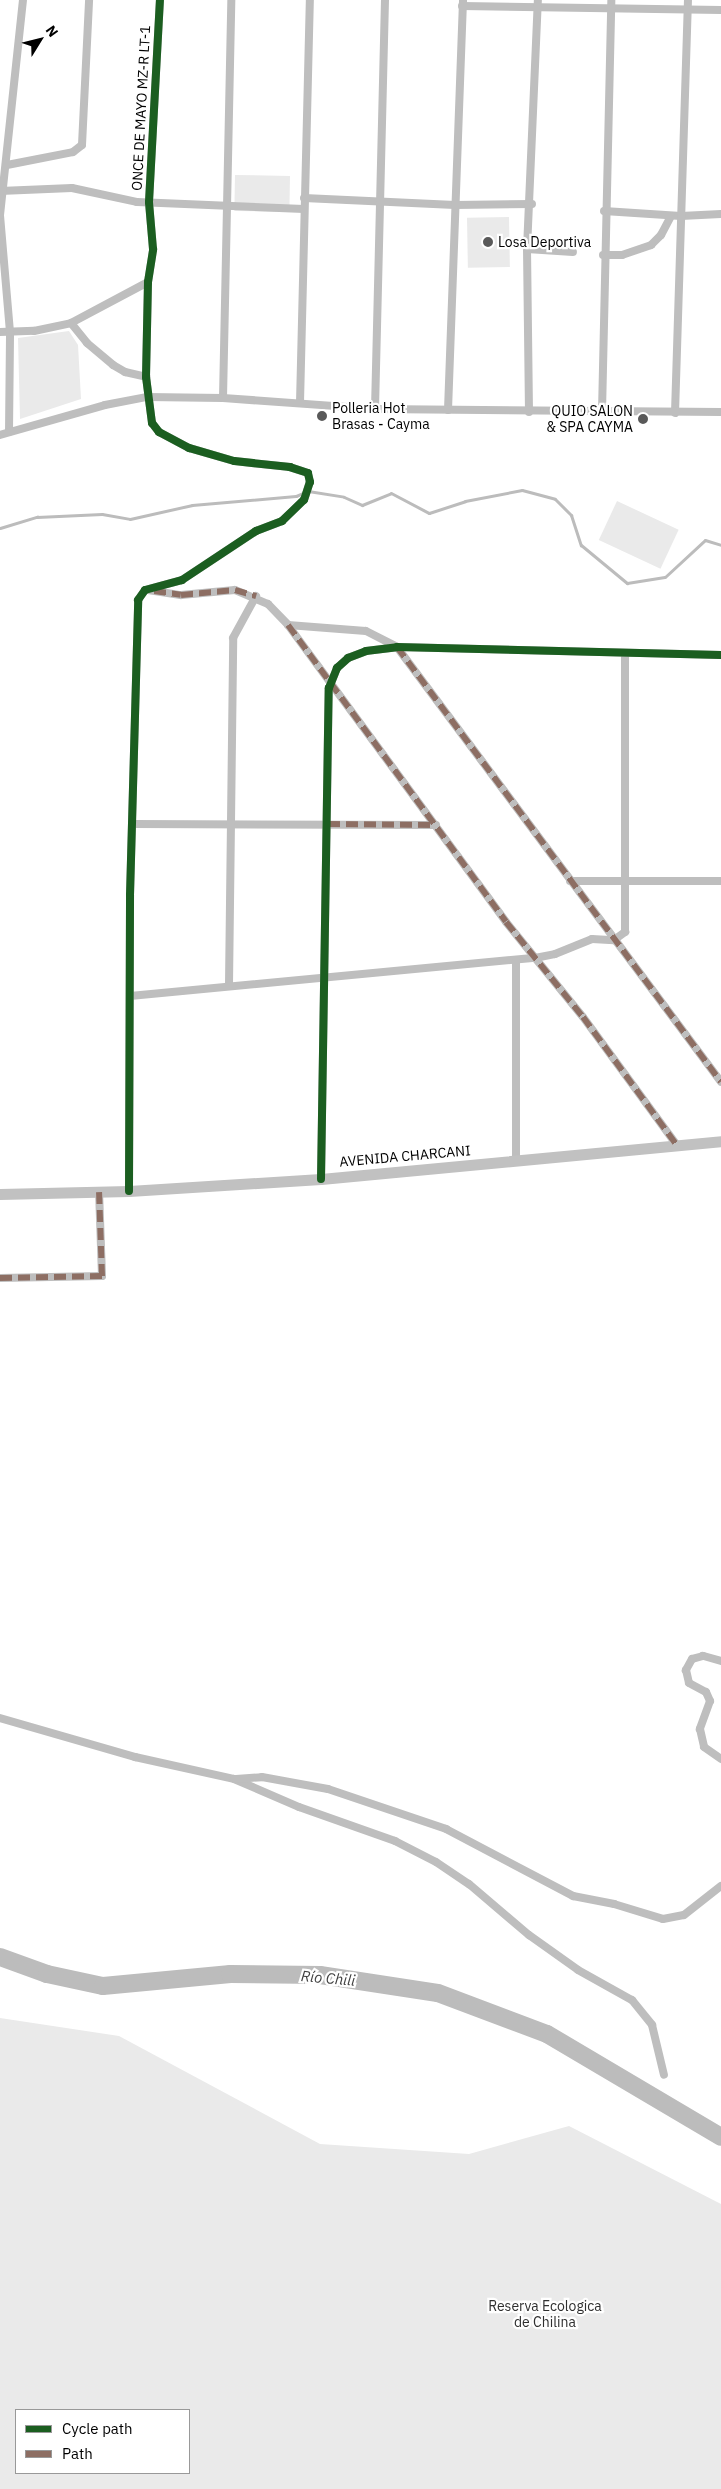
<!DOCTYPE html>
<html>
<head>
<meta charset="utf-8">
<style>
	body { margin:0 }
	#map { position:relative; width:721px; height:2489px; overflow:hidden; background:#fff; font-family:"IBM Plex Sans",sans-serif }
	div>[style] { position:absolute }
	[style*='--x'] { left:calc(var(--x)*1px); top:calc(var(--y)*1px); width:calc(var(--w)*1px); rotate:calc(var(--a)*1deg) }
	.green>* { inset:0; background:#eaeaea; transform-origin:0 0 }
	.stream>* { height:3px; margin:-1.5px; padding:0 1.5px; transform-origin:1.5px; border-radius:1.5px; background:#bcbcbc }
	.river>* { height:18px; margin:-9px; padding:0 9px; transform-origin:9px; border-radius:9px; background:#bcbcbc }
	.minor>* { height:8px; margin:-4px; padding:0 4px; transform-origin:4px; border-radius:4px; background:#bebebe }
	.secondary>* { height:11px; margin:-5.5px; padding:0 5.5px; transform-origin:5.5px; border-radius:5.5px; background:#c1c1c1 }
	.quiet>* { height:6px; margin-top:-3px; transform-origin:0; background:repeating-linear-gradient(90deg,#8d6e63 0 12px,transparent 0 18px) }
	.cycleway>* { height:8px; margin:-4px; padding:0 4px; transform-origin:4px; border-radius:4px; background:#1b5e20 }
	.dots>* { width:14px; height:14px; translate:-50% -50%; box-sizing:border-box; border:2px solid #fff; border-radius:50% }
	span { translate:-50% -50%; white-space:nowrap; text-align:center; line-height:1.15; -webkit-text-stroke:4.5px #fff; paint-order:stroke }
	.street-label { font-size:14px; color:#000 }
	.poi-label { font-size:14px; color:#000 }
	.left { translate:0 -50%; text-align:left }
	.right { translate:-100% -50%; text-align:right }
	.park-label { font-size:14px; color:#2f2f2f }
	.water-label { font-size:15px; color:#404040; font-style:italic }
	.legend { position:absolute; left:15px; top:2409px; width:175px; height:65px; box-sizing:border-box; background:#fff; border:1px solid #999; margin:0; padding:6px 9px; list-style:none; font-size:15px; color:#000 }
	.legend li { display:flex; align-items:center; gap:10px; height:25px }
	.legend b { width:25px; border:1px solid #999 }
	.north { position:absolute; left:15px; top:15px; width:50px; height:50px; -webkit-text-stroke:4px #fff; paint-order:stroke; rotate:54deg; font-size:14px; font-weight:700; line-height:20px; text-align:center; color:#000 }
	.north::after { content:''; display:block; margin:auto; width:18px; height:22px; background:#000; clip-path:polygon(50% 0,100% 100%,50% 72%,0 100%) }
</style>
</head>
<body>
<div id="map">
	<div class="green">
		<div style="left:235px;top:175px;width:55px;height:36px;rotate:1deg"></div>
		<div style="left:509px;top:217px;width:50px;height:42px;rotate:89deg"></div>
		<div style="clip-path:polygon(69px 331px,78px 345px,81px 399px,20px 419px,18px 338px)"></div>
		<div style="left:617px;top:501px;width:68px;height:43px;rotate:25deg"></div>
		<div style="clip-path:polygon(evenodd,0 2018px,119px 2036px,320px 2144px,469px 2154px,569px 2126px,721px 2204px,721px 2489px,0 2489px,0 2018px,16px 2410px,189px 2410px,189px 2473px,16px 2473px,16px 2410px)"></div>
	</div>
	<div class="stream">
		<div style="--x:0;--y:528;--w:39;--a:-17"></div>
		<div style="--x:37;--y:517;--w:65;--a:-2.6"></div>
		<div style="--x:102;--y:514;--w:28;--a:10"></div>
		<div style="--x:130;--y:519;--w:64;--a:-12.7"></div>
		<div style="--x:192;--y:505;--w:104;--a:-4.9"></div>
		<div style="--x:296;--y:496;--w:13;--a:-23"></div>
		<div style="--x:308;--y:491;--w:36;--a:9"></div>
		<div style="--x:344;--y:497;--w:20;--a:24"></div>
		<div style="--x:362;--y:505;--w:31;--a:-22"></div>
		<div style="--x:391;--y:493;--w:43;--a:27.8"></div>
		<div style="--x:429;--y:513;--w:38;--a:-18"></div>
		<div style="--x:465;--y:501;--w:58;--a:-10.9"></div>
		<div style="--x:522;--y:490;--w:34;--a:15"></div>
		<div style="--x:555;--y:499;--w:23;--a:45"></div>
		<div style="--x:571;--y:515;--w:32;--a:72"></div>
		<div style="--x:581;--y:545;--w:60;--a:39.6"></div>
		<div style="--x:627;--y:583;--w:38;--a:-9"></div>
		<div style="--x:665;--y:577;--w:54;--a:-42.8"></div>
		<div style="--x:705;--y:540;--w:17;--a:17"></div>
	</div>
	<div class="river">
		<div style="--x:0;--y:1957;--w:50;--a:19.9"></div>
		<div style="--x:47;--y:1974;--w:57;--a:12.1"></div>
		<div style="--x:103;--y:1986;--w:128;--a:-5.4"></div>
		<div style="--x:230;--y:1974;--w:90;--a:0.6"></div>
		<div style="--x:320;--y:1975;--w:119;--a:8.7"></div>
		<div style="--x:438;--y:1993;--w:116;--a:20.6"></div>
		<div style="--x:547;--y:2034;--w:202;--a:30.6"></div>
	</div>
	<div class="minor">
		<div style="--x:462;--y:6;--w:259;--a:0.9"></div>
		<div style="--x:7;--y:165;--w:67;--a:-11.1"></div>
		<div style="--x:73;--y:152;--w:11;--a:-38"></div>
		<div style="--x:82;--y:145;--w:145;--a:-87.2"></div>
		<div style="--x:0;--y:191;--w:72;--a:-2.4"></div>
		<div style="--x:72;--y:188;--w:66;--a:12.2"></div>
		<div style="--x:137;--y:202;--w:167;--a:2.4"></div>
		<div style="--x:304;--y:198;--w:151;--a:2.7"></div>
		<div style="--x:455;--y:205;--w:77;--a:-0.7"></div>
		<div style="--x:604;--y:211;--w:77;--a:3.7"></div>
		<div style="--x:681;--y:216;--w:40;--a:-2.9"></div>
		<div style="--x:527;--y:249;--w:46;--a:3.7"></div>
		<div style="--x:603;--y:255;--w:19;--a:0"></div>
		<div style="--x:622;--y:255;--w:31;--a:-19"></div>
		<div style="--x:651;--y:245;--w:14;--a:-45"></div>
		<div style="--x:661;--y:235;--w:21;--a:-62"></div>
		<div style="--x:71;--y:323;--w:26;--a:51"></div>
		<div style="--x:87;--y:343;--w:34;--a:40"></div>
		<div style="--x:113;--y:365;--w:14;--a:30"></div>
		<div style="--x:125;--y:372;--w:22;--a:13"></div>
		<div style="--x:0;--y:332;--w:34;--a:-2"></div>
		<div style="--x:34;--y:331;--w:38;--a:-12"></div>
		<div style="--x:71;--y:323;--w:87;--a:-28"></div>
		<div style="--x:223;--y:398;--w:398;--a:-88.8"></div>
		<div style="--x:300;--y:403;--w:403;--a:-88.6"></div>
		<div style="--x:375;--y:409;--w:409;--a:-88.6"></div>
		<div style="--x:448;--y:410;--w:410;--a:-87.9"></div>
		<div style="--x:529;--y:412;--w:163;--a:-90.7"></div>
		<div style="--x:527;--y:249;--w:249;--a:-87.5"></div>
		<div style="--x:602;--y:412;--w:412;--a:-88.7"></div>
		<div style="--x:675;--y:413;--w:413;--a:-88.2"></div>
		<div style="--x:9;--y:432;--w:100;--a:-89.4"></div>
		<div style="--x:10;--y:332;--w:117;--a:-94.9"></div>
		<div style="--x:0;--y:215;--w:216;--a:-83.9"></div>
		<div style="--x:0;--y:435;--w:109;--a:-15.9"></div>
		<div style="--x:105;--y:405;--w:43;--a:-10.8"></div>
		<div style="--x:147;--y:397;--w:76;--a:0.8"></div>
		<div style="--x:223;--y:398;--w:152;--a:4.1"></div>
		<div style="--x:375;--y:409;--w:346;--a:0.5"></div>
		<div style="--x:148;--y:590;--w:33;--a:9"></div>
		<div style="--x:181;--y:595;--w:54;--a:-5.3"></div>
		<div style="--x:235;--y:590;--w:36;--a:23"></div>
		<div style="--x:268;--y:604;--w:29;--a:46"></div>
		<div style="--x:288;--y:625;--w:368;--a:53.7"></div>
		<div style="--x:506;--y:922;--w:122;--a:51"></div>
		<div style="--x:583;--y:1017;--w:157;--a:53.8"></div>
		<div style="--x:288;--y:625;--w:78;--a:4.4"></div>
		<div style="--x:366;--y:631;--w:35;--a:27"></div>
		<div style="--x:397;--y:647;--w:542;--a:53.32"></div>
		<div style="--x:134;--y:824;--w:302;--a:0.2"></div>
		<div style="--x:570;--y:881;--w:151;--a:0"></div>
		<div style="--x:229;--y:985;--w:347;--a:-89.3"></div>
		<div style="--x:233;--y:638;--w:48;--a:-61.3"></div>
		<div style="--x:130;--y:996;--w:407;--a:-5.4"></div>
		<div style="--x:535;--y:958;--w:20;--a:-11"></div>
		<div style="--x:555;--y:954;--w:40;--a:-22"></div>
		<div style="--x:592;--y:939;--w:22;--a:3"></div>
		<div style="--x:614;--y:940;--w:14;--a:-36"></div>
		<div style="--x:625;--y:932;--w:279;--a:-90"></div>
		<div style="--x:516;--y:1161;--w:201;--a:-90"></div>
		<div style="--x:321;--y:1179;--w:491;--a:-89.1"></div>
		<div style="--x:329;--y:688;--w:22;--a:-68"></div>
		<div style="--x:337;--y:668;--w:15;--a:-42"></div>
		<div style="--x:348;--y:658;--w:19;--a:-21"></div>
		<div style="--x:366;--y:651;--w:31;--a:-7"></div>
		<div style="--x:397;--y:647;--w:324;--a:1.4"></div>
		<div style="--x:129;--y:1191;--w:296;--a:-89.8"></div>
		<div style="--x:130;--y:895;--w:295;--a:-88.4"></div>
		<div style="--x:138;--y:600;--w:12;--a:-55"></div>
		<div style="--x:145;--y:590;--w:38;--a:-15"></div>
		<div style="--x:182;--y:580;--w:89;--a:-33.5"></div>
		<div style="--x:256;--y:531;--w:28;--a:-21"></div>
		<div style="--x:282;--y:521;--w:30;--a:-44"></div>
		<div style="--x:304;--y:500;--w:19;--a:-72"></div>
		<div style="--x:310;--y:482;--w:9;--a:-103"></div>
		<div style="--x:308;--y:473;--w:19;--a:-162"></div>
		<div style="--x:290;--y:467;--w:56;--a:-173.9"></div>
		<div style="--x:234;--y:461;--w:47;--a:-163.9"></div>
		<div style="--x:189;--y:448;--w:34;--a:-152"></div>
		<div style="--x:159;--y:432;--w:11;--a:-128"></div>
		<div style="--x:152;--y:423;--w:46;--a:-97.4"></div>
		<div style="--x:146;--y:377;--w:95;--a:-88.8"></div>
		<div style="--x:148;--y:282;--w:33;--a:-81"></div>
		<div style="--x:153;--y:249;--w:47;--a:-94.9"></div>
		<div style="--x:149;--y:202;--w:202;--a:-86.9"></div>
		<div style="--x:0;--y:1278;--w:102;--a:-1.1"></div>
		<div style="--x:102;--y:1276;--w:84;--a:-92"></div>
		<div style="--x:721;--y:1661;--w:19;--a:-164"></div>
		<div style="--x:703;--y:1656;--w:11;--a:165"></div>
		<div style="--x:692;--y:1659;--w:13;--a:119"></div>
		<div style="--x:686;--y:1670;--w:13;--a:77"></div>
		<div style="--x:689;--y:1683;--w:19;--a:28"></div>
		<div style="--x:706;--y:1692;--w:10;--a:66"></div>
		<div style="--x:710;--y:1701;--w:30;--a:110"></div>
		<div style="--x:700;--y:1729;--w:18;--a:77"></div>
		<div style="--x:704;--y:1747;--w:21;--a:35"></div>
		<div style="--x:0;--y:1718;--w:141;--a:16.1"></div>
		<div style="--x:135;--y:1757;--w:101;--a:12.5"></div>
		<div style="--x:234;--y:1779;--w:71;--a:23.3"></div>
		<div style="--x:299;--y:1807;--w:102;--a:19.5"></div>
		<div style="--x:395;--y:1841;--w:46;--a:27.1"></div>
		<div style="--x:436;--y:1862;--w:40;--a:34"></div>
		<div style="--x:469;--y:1884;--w:79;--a:40.4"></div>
		<div style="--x:529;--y:1935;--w:60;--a:35.5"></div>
		<div style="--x:578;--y:1970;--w:62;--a:29.1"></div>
		<div style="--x:632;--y:2000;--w:32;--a:51"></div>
		<div style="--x:652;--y:2025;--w:51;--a:76.5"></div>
		<div style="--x:236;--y:1779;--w:26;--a:-4"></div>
		<div style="--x:262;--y:1777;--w:67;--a:10.3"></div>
		<div style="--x:328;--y:1789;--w:125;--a:18.7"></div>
		<div style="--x:446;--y:1829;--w:144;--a:27.8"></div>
		<div style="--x:573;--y:1896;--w:42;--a:11"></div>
		<div style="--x:614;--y:1904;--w:51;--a:17"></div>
		<div style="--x:663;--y:1919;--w:21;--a:-11"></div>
		<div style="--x:684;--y:1915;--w:47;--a:-38.1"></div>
	</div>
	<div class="secondary">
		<div style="--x:0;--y:1194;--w:129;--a:-1.3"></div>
		<div style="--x:129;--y:1191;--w:192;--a:-3.6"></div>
		<div style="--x:321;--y:1179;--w:402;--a:-5.4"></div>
	</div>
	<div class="quiet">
		<div style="--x:154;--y:591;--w:27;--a:8"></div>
		<div style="--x:181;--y:595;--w:54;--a:-5.3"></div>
		<div style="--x:235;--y:590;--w:22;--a:16"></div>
		<div style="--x:288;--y:625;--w:368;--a:53.7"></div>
		<div style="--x:506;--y:922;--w:122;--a:51"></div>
		<div style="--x:583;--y:1017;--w:157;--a:53.8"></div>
		<div style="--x:397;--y:647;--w:542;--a:53.32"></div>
		<div style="--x:328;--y:824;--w:108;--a:0.5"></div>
		<div style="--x:0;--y:1278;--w:102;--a:-1.1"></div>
		<div style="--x:102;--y:1276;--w:84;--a:-92"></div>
	</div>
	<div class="cycleway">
		<div style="--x:321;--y:1179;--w:491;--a:-89.1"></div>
		<div style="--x:329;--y:688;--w:22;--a:-68"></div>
		<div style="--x:337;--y:668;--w:15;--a:-42"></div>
		<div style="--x:348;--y:658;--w:19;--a:-21"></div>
		<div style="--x:366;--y:651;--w:31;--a:-7"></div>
		<div style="--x:397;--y:647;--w:324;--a:1.4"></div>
		<div style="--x:129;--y:1191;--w:296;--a:-89.8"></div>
		<div style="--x:130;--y:895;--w:295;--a:-88.4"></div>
		<div style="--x:138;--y:600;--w:12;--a:-55"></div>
		<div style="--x:145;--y:590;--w:38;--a:-15"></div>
		<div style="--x:182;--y:580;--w:89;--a:-33.5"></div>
		<div style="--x:256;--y:531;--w:28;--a:-21"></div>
		<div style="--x:282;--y:521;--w:30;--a:-44"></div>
		<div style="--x:304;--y:500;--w:19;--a:-72"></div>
		<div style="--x:310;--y:482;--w:9;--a:-103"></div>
		<div style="--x:308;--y:473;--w:19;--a:-162"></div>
		<div style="--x:290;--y:467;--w:56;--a:-173.9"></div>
		<div style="--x:234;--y:461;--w:47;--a:-163.9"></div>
		<div style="--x:189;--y:448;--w:34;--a:-152"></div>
		<div style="--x:159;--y:432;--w:11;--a:-128"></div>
		<div style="--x:152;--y:423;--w:46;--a:-97.4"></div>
		<div style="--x:146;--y:377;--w:95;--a:-88.8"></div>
		<div style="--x:148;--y:282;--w:33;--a:-81"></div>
		<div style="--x:153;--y:249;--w:47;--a:-94.9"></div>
		<div style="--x:149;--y:202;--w:202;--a:-86.9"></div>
	</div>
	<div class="dots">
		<div style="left:488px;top:242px;background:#595959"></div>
		<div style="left:322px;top:416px;background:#595959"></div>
		<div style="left:643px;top:419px;background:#595959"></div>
	</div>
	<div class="street-label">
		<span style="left:141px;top:108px;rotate:-87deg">ONCE DE MAYO MZ-R LT-1</span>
		<span style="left:405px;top:1156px;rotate:-5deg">AVENIDA CHARCANI</span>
	</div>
	<div class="poi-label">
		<span class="left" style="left:498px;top:242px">Losa Deportiva</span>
		<span class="left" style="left:332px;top:416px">Polleria Hot<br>Brasas - Cayma</span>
		<span class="right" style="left:633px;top:419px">QUIO SALON<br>&amp; SPA CAYMA</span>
	</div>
	<div class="park-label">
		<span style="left:545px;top:2314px">Reserva Ecologica<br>de Chilina</span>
	</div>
	<div class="water-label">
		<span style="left:328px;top:1978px;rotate:5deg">Río Chili</span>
	</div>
	<ul class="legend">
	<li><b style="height:6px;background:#1b5e20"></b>Cycle path</li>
	<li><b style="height:6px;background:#8d6e63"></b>Path</li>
	</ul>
	<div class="north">N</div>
</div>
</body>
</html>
